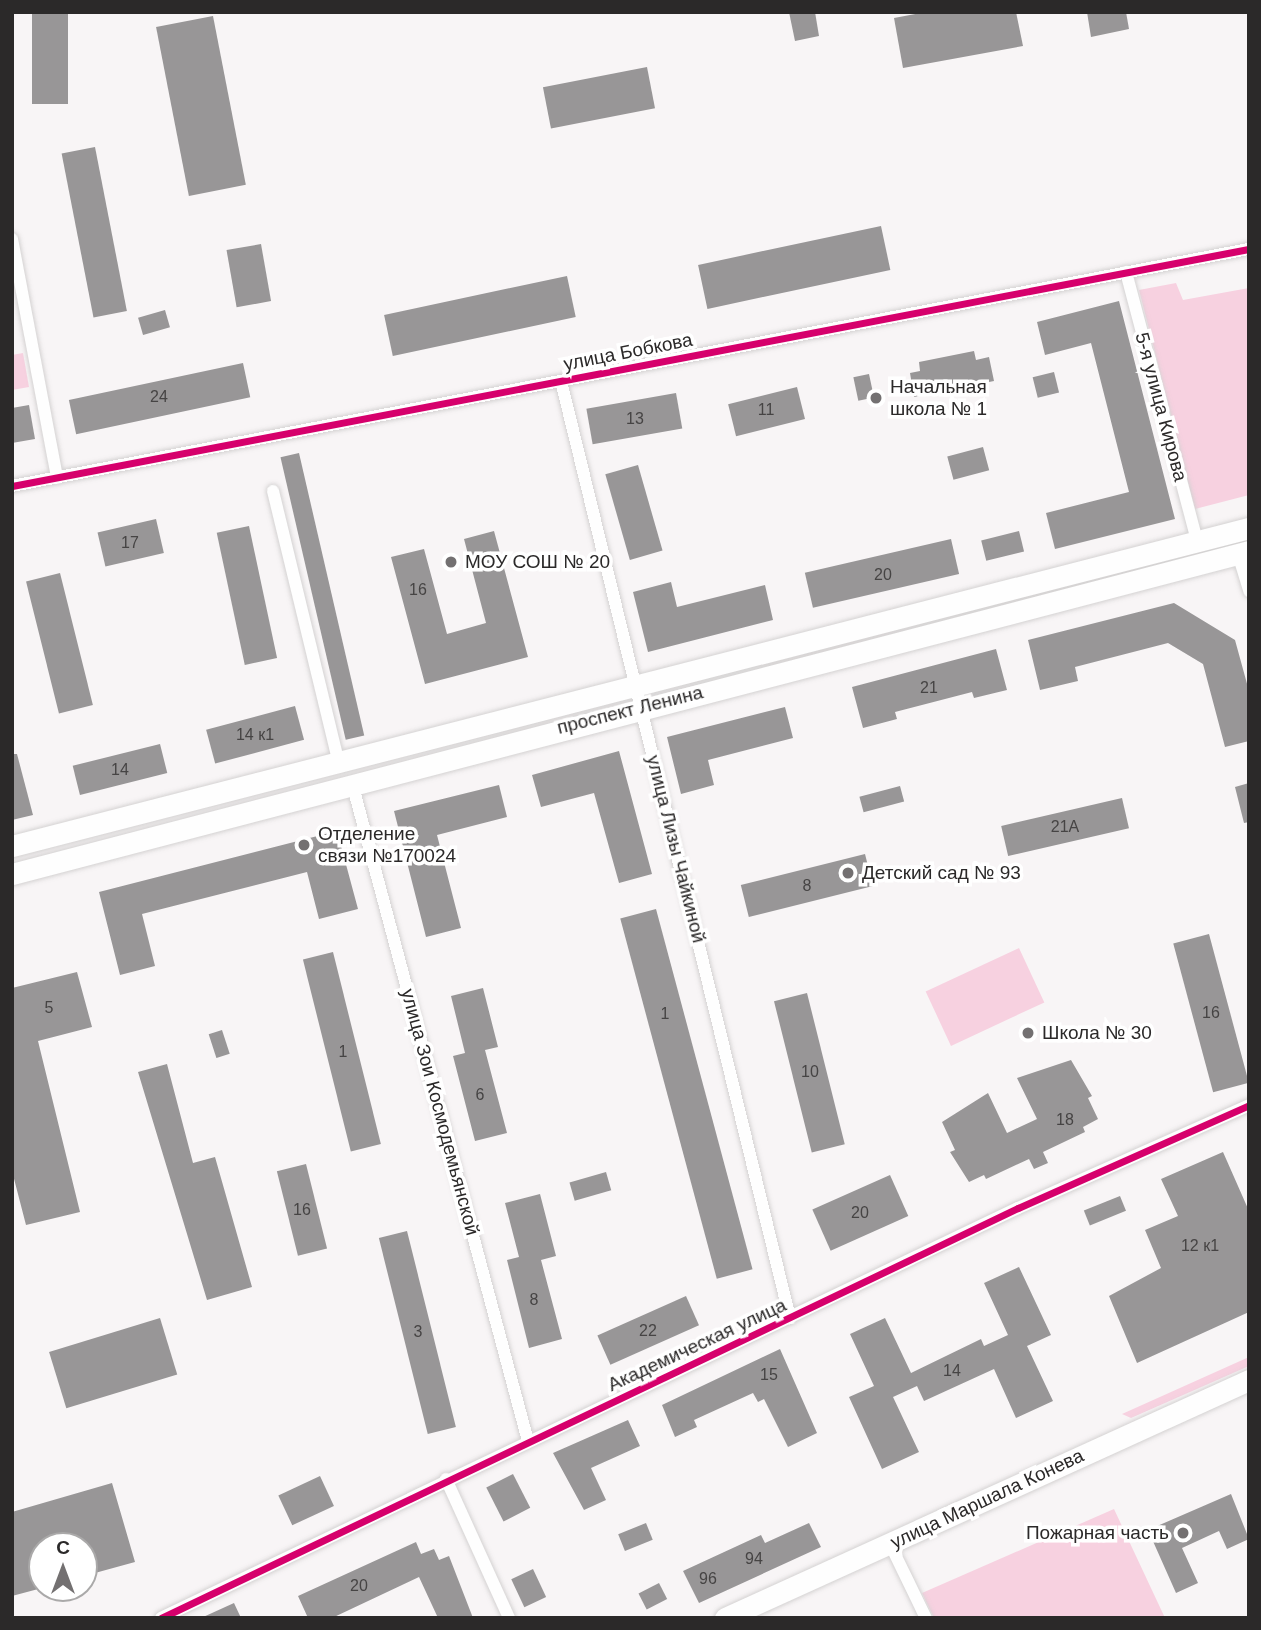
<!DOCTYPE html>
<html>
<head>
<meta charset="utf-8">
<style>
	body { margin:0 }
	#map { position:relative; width:1261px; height:1630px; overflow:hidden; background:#f8f5f6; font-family:Arial,sans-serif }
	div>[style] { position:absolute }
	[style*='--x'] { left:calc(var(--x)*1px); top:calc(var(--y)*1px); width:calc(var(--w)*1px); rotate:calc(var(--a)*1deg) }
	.green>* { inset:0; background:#f7d1e0; transform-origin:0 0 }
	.building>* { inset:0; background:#989697; transform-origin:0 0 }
	.roads { filter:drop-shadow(0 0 2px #d4d2d2) drop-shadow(0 0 2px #d4d2d2) }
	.street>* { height:12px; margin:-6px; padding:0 6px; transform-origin:6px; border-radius:6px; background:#fefefe }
	.primary>* { height:21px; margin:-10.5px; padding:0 10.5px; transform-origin:10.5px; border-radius:10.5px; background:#fefefe }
	.cycleway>* { height:7px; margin:-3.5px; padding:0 3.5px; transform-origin:3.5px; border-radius:3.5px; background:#d6006c }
	.dots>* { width:19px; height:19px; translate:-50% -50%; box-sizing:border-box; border:4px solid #fff; border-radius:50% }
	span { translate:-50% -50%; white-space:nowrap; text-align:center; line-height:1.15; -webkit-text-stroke:7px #fff; paint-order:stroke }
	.number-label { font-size:16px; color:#464444 }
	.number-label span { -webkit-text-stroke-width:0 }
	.street-label { font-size:19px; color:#2b2929 }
	.poi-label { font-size:19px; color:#2b2929 }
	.left { translate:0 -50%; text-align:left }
	.right { translate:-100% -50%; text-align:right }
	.frame { position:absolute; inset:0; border:14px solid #2b2929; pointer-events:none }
	.north { position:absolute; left:28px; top:1532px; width:70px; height:70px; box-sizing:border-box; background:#fff; border:2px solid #aaa9a9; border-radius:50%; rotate:0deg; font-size:19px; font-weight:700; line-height:28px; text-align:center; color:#2b2929 }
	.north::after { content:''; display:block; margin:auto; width:24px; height:32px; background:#737071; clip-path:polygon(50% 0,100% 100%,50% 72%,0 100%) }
</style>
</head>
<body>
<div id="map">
	<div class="green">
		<div style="clip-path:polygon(1176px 283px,1183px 300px,1249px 288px,1249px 495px,1195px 509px,1139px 290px)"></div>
		<div style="clip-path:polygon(23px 353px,29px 387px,12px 390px,12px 355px)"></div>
		<div style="left:1019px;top:948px;width:60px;height:103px;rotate:65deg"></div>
		<div style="clip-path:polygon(1249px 1357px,1249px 1366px,1131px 1418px,1122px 1414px)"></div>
		<div style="clip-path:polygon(1114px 1509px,1165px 1618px,934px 1618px,922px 1593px)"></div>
	</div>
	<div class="building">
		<div style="left:32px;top:12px;width:36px;height:92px"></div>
		<div style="clip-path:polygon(789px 12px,815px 12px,819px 36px,795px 41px)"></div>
		<div style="clip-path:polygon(926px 12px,1016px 12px,1023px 46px,903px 68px,894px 18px)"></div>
		<div style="clip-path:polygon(1087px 12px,1126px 12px,1129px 29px,1091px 37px)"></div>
		<div style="left:213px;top:16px;width:172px;height:58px;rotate:79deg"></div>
		<div style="left:647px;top:67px;width:42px;height:106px;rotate:79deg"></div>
		<div style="left:95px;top:147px;width:167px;height:34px;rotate:79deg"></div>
		<div style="left:881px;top:226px;width:45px;height:187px;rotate:78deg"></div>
		<div style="left:261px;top:244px;width:58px;height:35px;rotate:80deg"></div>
		<div style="left:567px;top:276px;width:42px;height:187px;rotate:78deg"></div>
		<div style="clip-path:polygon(1119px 301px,1175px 519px,1055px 549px,1046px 513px,1129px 492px,1091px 343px,1045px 355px,1037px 322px)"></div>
		<div style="left:165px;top:310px;width:18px;height:28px;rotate:74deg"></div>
		<div style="clip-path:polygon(974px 351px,976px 360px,989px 357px,994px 381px,914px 397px,910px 373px,920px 371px,919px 362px)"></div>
		<div style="left:243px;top:363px;width:35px;height:178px;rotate:78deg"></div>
		<div style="left:1054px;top:372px;width:21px;height:22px;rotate:76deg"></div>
		<div style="left:869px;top:374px;width:24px;height:16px;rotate:78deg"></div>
		<div style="left:797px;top:387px;width:33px;height:71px;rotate:76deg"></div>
		<div style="left:676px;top:393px;width:36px;height:91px;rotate:80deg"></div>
		<div style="clip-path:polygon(29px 405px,35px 439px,12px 443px,12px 408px)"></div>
		<div style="left:983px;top:447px;width:24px;height:37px;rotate:75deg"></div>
		<div style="left:299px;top:453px;width:290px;height:19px;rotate:77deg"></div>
		<div style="left:638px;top:465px;width:89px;height:34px;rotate:74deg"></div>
		<div style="left:156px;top:519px;width:35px;height:60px;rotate:77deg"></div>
		<div style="left:249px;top:526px;width:135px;height:33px;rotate:78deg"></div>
		<div style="clip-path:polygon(494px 531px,528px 657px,425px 684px,391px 557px,424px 549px,447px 634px,486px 623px,464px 539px)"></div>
		<div style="left:1019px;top:531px;width:21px;height:39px;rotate:76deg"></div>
		<div style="left:951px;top:539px;width:36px;height:150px;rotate:77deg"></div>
		<div style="left:60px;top:573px;width:136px;height:35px;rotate:76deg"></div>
		<div style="clip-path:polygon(671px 582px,677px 607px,765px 585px,773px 620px,648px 652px,633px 592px)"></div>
		<div style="clip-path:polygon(1174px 603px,1235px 640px,1249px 691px,1249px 741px,1225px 747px,1203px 664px,1168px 643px,1075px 667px,1078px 681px,1040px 690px,1028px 640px)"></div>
		<div style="clip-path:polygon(996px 649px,1007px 690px,974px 698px,972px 692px,895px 712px,897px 719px,863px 728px,852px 687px)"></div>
		<div style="left:295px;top:706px;width:35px;height:92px;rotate:75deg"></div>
		<div style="clip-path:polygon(785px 707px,793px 738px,708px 760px,714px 785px,681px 794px,667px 737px)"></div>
		<div style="left:160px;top:744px;width:30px;height:90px;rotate:76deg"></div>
		<div style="clip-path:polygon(619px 751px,652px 874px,619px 883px,594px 793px,541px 807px,532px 775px)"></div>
		<div style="clip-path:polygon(12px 754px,17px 754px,33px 815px,12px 820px)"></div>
		<div style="clip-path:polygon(1249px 783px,1249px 822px,1244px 823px,1235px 787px)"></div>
		<div style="clip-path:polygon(499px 785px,507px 817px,437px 835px,461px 928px,426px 937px,394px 811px)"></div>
		<div style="left:900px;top:786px;width:16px;height:42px;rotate:75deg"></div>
		<div style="left:1122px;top:798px;width:31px;height:124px;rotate:77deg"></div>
		<div style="clip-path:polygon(337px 831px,358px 909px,319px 919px,307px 872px,142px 914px,155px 966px,120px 975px,99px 892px)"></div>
		<div style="left:865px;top:854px;width:33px;height:128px;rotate:76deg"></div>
		<div style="left:656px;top:909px;width:373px;height:37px;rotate:75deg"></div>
		<div style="left:1209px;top:934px;width:154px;height:37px;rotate:75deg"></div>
		<div style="left:333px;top:952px;width:198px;height:31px;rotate:76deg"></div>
		<div style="clip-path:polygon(77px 972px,92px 1027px,38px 1041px,80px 1212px,26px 1225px,12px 1171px,12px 988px)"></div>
		<div style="clip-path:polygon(483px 988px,498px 1047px,485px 1050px,507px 1133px,475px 1141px,453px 1056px,465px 1053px,451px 996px)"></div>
		<div style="left:807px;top:993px;width:156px;height:34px;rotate:76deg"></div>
		<div style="left:222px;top:1030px;width:25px;height:14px;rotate:72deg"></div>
		<div style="clip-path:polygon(1071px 1060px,1092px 1096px,1088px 1098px,1098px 1119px,1083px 1127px,1085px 1132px,1043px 1152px,1048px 1163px,1034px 1169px,1029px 1159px,986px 1179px,984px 1175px,969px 1182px,950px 1152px,955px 1150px,942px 1122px,988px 1093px,1007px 1133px,1037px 1119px,1017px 1078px)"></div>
		<div style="clip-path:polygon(167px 1064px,193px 1163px,215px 1157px,252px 1287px,207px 1300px,138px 1072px)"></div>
		<div style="clip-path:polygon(1223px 1152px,1249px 1211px,1249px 1312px,1137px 1363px,1109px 1296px,1161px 1268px,1145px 1230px,1178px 1216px,1161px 1179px)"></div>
		<div style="left:306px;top:1164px;width:87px;height:30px;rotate:76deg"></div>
		<div style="left:606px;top:1172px;width:19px;height:38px;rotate:74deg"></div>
		<div style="left:890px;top:1175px;width:45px;height:85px;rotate:66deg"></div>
		<div style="clip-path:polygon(540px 1194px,556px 1256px,541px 1260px,562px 1339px,529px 1348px,507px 1260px,519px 1257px,505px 1203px)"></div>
		<div style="left:1120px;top:1196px;width:16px;height:39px;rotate:68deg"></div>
		<div style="left:407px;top:1231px;width:202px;height:29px;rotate:76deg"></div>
		<div style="clip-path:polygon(1019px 1267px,1051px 1335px,1027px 1346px,1053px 1401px,1016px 1418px,994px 1369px,924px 1401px,917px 1386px,893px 1397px,919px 1452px,882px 1469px,849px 1397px,874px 1386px,850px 1334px,885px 1318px,911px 1373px,981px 1339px,984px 1346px,1008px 1335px,984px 1283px)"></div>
		<div style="left:686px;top:1296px;width:32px;height:97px;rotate:66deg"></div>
		<div style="left:160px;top:1318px;width:59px;height:116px;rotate:73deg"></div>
		<div style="clip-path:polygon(780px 1349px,817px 1433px,788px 1447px,764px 1399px,758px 1402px,753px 1393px,694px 1420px,697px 1427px,675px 1437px,662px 1405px)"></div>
		<div style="clip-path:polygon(628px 1420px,640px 1446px,591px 1468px,606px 1500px,584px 1510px,553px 1453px)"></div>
		<div style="left:513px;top:1474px;width:38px;height:30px;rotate:63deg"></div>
		<div style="left:320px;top:1476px;width:33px;height:46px;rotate:65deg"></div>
		<div style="clip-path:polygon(112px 1483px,135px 1562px,84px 1576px,84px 1546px,42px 1546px,42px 1588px,12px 1596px,12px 1512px)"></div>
		<div style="clip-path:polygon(1231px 1494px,1249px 1539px,1227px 1549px,1219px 1531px,1182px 1548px,1198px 1583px,1176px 1593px,1148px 1530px)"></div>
		<div style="left:646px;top:1523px;width:18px;height:30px;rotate:68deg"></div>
		<div style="clip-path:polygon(809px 1523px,821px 1547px,699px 1603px,683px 1571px,761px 1535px,765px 1543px)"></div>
		<div style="clip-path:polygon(416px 1542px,421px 1554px,434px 1549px,439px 1560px,449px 1556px,473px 1618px,438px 1618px,419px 1577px,332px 1618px,308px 1618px,298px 1596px)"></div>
		<div style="left:533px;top:1569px;width:31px;height:24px;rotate:65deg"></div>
		<div style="left:659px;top:1583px;width:18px;height:23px;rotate:63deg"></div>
		<div style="clip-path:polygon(234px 1603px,241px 1618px,201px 1618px)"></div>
	</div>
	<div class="roads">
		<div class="street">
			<div style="--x:12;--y:239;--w:243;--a:79.3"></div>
			<div style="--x:1126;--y:272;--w:278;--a:75.2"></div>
			<div style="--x:561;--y:381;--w:965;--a:76.27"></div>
			<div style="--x:12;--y:486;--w:1259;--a:-10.85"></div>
			<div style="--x:273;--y:491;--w:280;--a:76.4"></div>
			<div style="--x:1238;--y:554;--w:39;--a:73"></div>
			<div style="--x:352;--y:783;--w:681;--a:75.03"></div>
			<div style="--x:446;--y:1479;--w:153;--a:65.6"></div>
			<div style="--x:890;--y:1544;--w:82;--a:64.1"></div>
			<div style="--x:161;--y:1618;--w:950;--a:-25.57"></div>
			<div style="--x:1018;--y:1208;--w:253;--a:-24"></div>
		</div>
		<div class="primary">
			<div style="--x:12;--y:846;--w:1277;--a:-14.42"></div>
			<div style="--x:12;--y:874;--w:1278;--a:-14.63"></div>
			<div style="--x:725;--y:1618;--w:576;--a:-24.43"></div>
		</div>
	</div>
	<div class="cycleway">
		<div style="--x:12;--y:486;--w:1259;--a:-10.85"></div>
		<div style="--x:161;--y:1618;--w:950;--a:-25.57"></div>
		<div style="--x:1018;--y:1208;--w:253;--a:-24"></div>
	</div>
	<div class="dots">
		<div style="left:876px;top:398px;background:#737071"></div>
		<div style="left:451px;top:562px;background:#737071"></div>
		<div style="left:304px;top:845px;background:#737071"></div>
		<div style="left:848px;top:873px;background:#737071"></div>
		<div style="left:1028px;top:1033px;background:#737071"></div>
		<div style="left:1183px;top:1533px;background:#737071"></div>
	</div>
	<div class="number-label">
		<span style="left:159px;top:397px">24</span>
		<span style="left:766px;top:410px">11</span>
		<span style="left:635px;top:419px">13</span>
		<span style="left:130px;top:543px">17</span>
		<span style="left:883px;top:575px">20</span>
		<span style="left:418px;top:590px">16</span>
		<span style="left:929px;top:688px">21</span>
		<span style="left:255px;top:735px">14 к1</span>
		<span style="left:120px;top:770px">14</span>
		<span style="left:1065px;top:827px">21А</span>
		<span style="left:807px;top:886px">8</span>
		<span style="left:49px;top:1008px">5</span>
		<span style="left:1211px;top:1013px">16</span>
		<span style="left:665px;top:1014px">1</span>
		<span style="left:343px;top:1052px">1</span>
		<span style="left:810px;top:1072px">10</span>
		<span style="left:480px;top:1095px">6</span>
		<span style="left:1065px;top:1120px">18</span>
		<span style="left:302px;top:1210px">16</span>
		<span style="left:860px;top:1213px">20</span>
		<span style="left:1200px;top:1246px">12 к1</span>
		<span style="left:534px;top:1300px">8</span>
		<span style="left:648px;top:1331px">22</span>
		<span style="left:418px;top:1332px">3</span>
		<span style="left:952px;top:1371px">14</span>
		<span style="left:769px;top:1375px">15</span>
		<span style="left:754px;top:1559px">94</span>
		<span style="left:708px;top:1579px">96</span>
		<span style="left:359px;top:1586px">20</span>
	</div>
	<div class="street-label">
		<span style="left:628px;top:352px;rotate:-11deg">улица Бобкова</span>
		<span style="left:1161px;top:407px;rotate:75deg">5-я улица Кирова</span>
		<span style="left:630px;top:710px;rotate:-14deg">проспект Ленина</span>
		<span style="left:676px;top:849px;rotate:76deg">улица Лизы Чайкиной</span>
		<span style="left:440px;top:1112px;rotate:75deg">улица Зои Космодемьянской</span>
		<span style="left:697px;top:1345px;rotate:-25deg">Академическая улица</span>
		<span style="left:987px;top:1499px;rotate:-25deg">улица Маршала Конева</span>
	</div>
	<div class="poi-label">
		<span class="left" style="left:890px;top:398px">Начальная<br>школа № 1</span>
		<span class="left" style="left:465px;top:562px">МОУ СОШ № 20</span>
		<span class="left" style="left:318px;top:845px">Отделение<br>связи №170024</span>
		<span class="left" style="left:862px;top:873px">Детский сад № 93</span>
		<span class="left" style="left:1042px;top:1033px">Школа № 30</span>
		<span class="right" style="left:1169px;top:1533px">Пожарная часть</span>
	</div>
	<div class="frame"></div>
	<div class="north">С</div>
</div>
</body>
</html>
